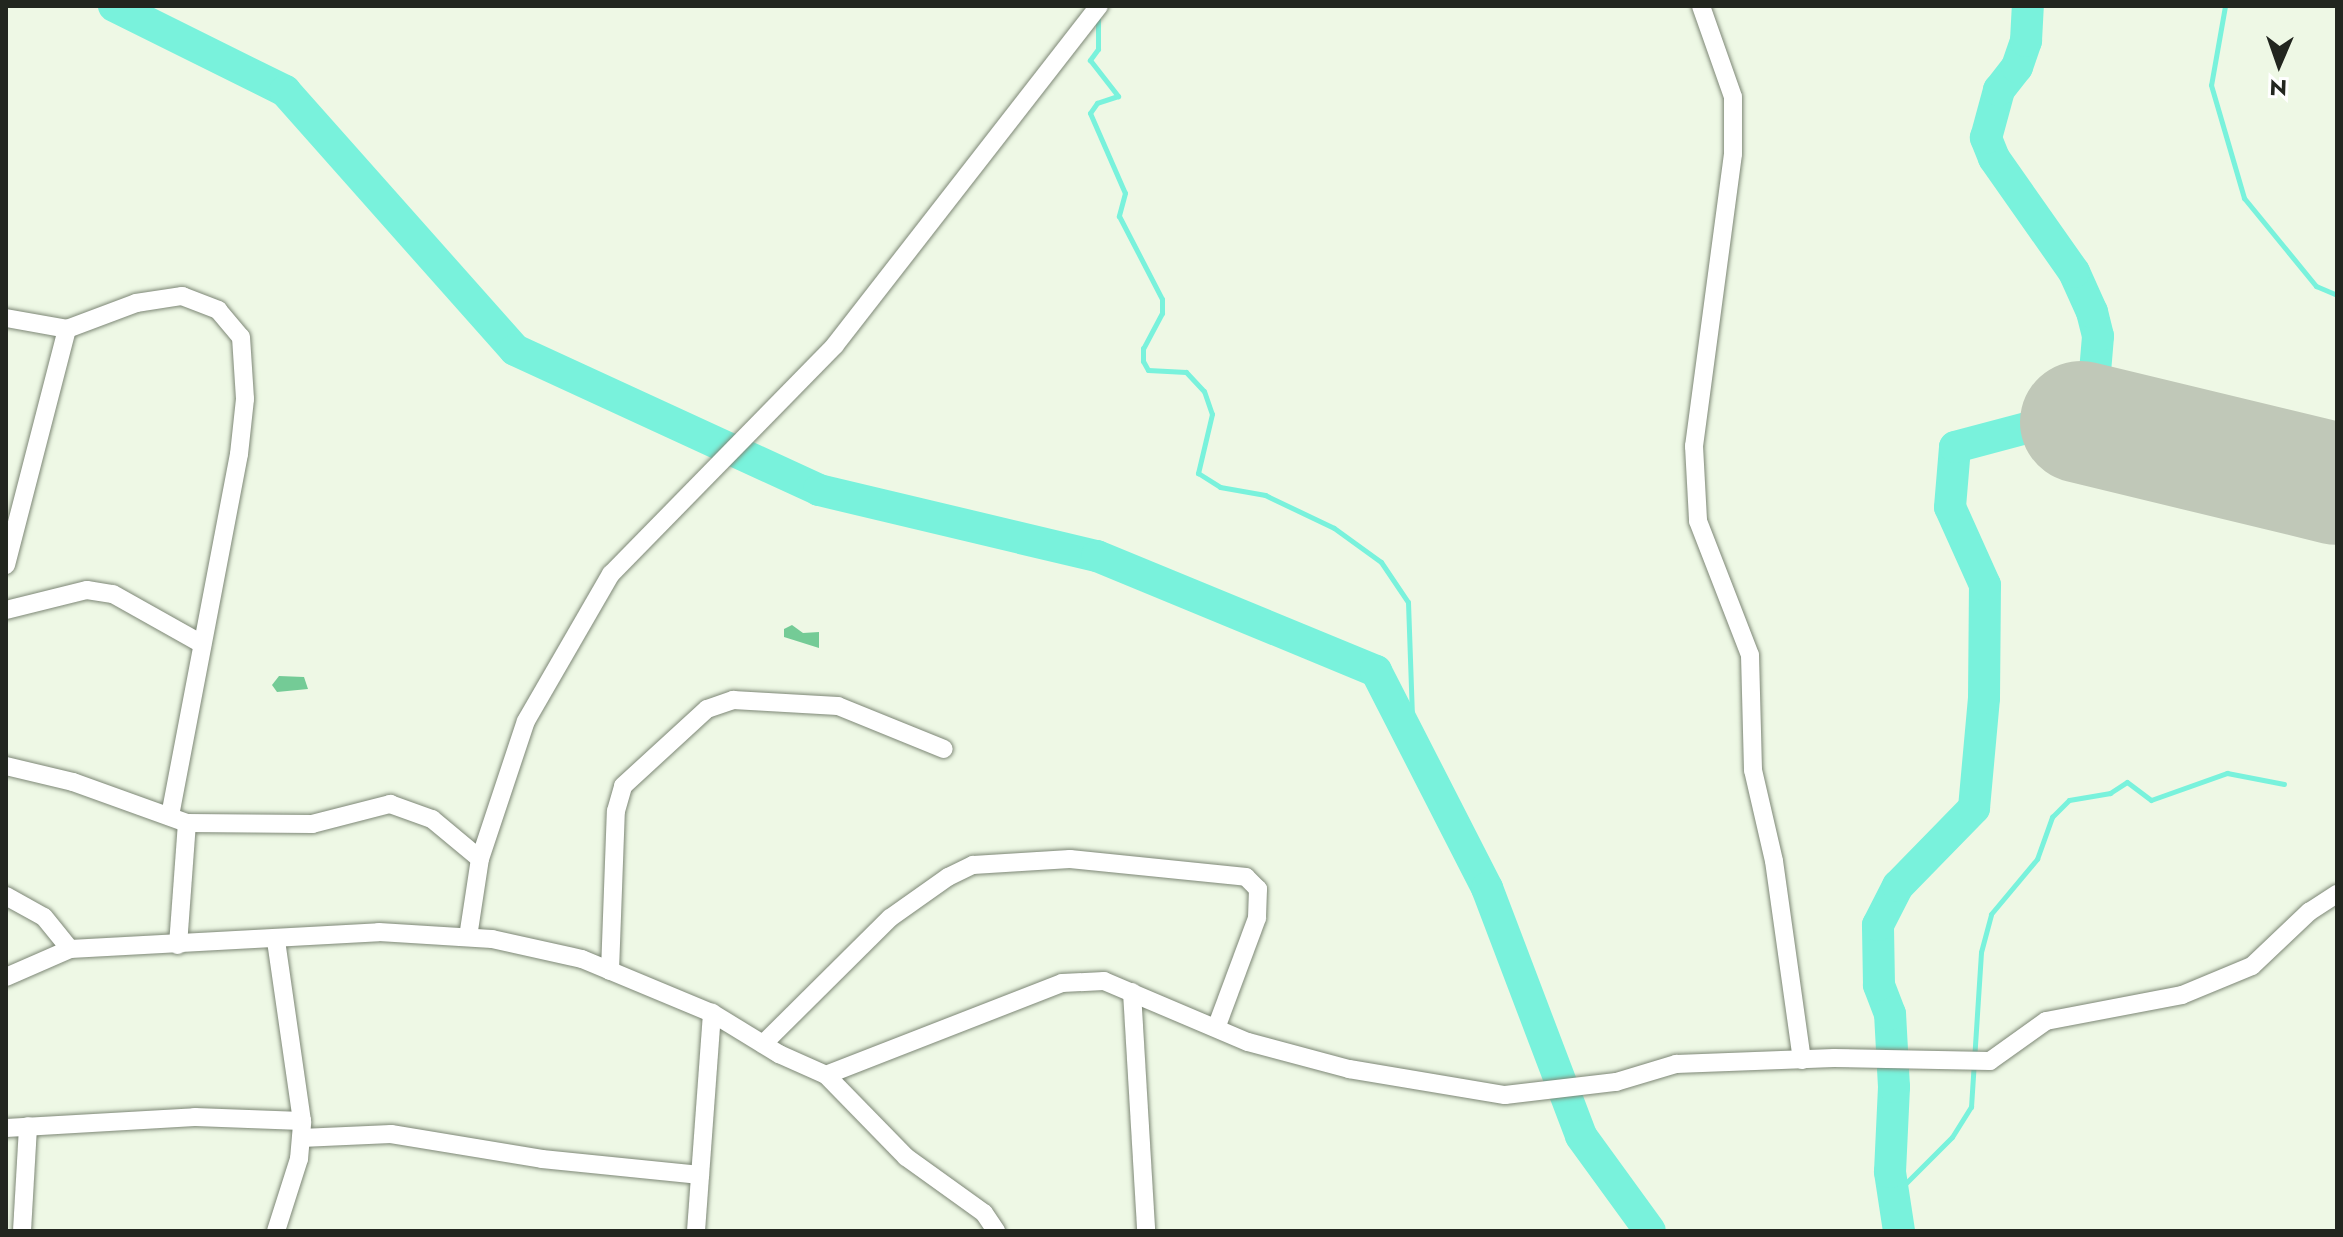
<!DOCTYPE html>
<html>
<head>
<meta charset="utf-8">
<style>
	body { margin:0 }
	#map { position:relative; width:2343px; height:1237px; overflow:hidden; background:#eef8e5; font-family:Jost,sans-serif }
	div>[style] { position:absolute }
	[style*='--x'] { left:calc(var(--x)*1px); top:calc(var(--y)*1px); width:calc(var(--w)*1px); rotate:calc(var(--a)*1deg) }
	.stream>* { height:5px; margin:-2.5px; padding:0 2.5px; transform-origin:2.5px; border-radius:2.5px; background:#79f2dc }
	.river>* { height:32px; margin:-16px; padding:0 16px; transform-origin:16px; border-radius:16px; background:#79f2dc }
	.runway>* { height:122px; margin:-61px; padding:0 61px; transform-origin:61px; border-radius:61px; background:#c0c8b8 }
	.building>* { inset:0; background:#74cb96 }
	.roads { filter:drop-shadow(0 0 2px #7d8776) drop-shadow(0 0 2px #7d8776) }
	.street>* { height:18px; margin:-9px; padding:0 9px; transform-origin:9px; border-radius:9px; background:#fff }
	span { translate:-50% -50%; white-space:nowrap; text-align:center; line-height:1.15; -webkit-text-stroke:8px #fff; paint-order:stroke }
	.frame { position:absolute; inset:0; border:8px solid #22261f; pointer-events:none }
	.north { position:absolute; left:2239px; top:24px; width:80px; height:80px; -webkit-text-stroke:6px #fff; paint-order:stroke; rotate:182deg; font-size:22px; font-weight:700; line-height:32px; text-align:center; color:#22261f }
	.north::after { content:''; display:block; margin:auto; width:28px; height:36px; background:#22261f; clip-path:polygon(50% 0,100% 100%,50% 72%,0 100%) }
</style>
</head>
<body>
<div id="map">
	<div class="stream">
		<div style="--x:2225;--y:6;--w:80;--a:100"></div>
		<div style="--x:2211;--y:85;--w:118;--a:73.7"></div>
		<div style="--x:2244;--y:198;--w:114;--a:50.7"></div>
		<div style="--x:2316;--y:286;--w:23;--a:23"></div>
		<div style="--x:1098;--y:17;--w:32;--a:90"></div>
		<div style="--x:1098;--y:49;--w:14;--a:126"></div>
		<div style="--x:1090;--y:60;--w:46;--a:52.1"></div>
		<div style="--x:1118;--y:96;--w:22;--a:162"></div>
		<div style="--x:1097;--y:103;--w:12;--a:125"></div>
		<div style="--x:1090;--y:113;--w:87;--a:66.4"></div>
		<div style="--x:1125;--y:193;--w:24;--a:105"></div>
		<div style="--x:1119;--y:216;--w:93;--a:62.6"></div>
		<div style="--x:1162;--y:299;--w:14;--a:90"></div>
		<div style="--x:1162;--y:313;--w:40;--a:118"></div>
		<div style="--x:1143;--y:348;--w:13;--a:90"></div>
		<div style="--x:1143;--y:361;--w:10;--a:61"></div>
		<div style="--x:1148;--y:370;--w:38;--a:3"></div>
		<div style="--x:1186;--y:372;--w:26;--a:47"></div>
		<div style="--x:1204;--y:391;--w:24;--a:71"></div>
		<div style="--x:1212;--y:414;--w:61;--a:103.3"></div>
		<div style="--x:1198;--y:473;--w:26;--a:32"></div>
		<div style="--x:1220;--y:487;--w:46;--a:10.1"></div>
		<div style="--x:1265;--y:495;--w:76;--a:25.6"></div>
		<div style="--x:1334;--y:528;--w:58;--a:35.9"></div>
		<div style="--x:1381;--y:562;--w:48;--a:56"></div>
		<div style="--x:1408;--y:602;--w:142;--a:88"></div>
		<div style="--x:1894;--y:1195;--w:82;--a:-45"></div>
		<div style="--x:1952;--y:1137;--w:36;--a:-58"></div>
		<div style="--x:1971;--y:1107;--w:155;--a:-86.3"></div>
		<div style="--x:1981;--y:952;--w:39;--a:-75"></div>
		<div style="--x:1991;--y:914;--w:72;--a:-50.1"></div>
		<div style="--x:2037;--y:859;--w:45;--a:-70.3"></div>
		<div style="--x:2052;--y:817;--w:24;--a:-45"></div>
		<div style="--x:2069;--y:800;--w:42;--a:-9.7"></div>
		<div style="--x:2110;--y:793;--w:20;--a:-33"></div>
		<div style="--x:2127;--y:782;--w:30;--a:37"></div>
		<div style="--x:2151;--y:800;--w:81;--a:-19.6"></div>
		<div style="--x:2227;--y:773;--w:58;--a:10.9"></div>
	</div>
	<div class="river">
		<div style="--x:114;--y:6;--w:191;--a:26.4"></div>
		<div style="--x:285;--y:91;--w:346;--a:48.4"></div>
		<div style="--x:515;--y:350;--w:335;--a:24.7"></div>
		<div style="--x:819;--y:490;--w:286;--a:13.4"></div>
		<div style="--x:1097;--y:556;--w:302;--a:22.4"></div>
		<div style="--x:1376;--y:671;--w:244;--a:62.9"></div>
		<div style="--x:1487;--y:888;--w:265;--a:69.2"></div>
		<div style="--x:1581;--y:1136;--w:117;--a:54"></div>
		<div style="--x:1899;--y:1231;--w:60;--a:-98.7"></div>
		<div style="--x:1890;--y:1172;--w:85;--a:-87.3"></div>
		<div style="--x:1894;--y:1087;--w:73;--a:-93.1"></div>
		<div style="--x:1890;--y:1014;--w:31;--a:-111"></div>
		<div style="--x:1879;--y:985;--w:60;--a:-91"></div>
		<div style="--x:1878;--y:925;--w:44;--a:-62.9"></div>
		<div style="--x:1898;--y:886;--w:109;--a:-45.7"></div>
		<div style="--x:1974;--y:808;--w:110;--a:-84.8"></div>
		<div style="--x:1984;--y:698;--w:113;--a:-89.5"></div>
		<div style="--x:1985;--y:585;--w:85;--a:-114.2"></div>
		<div style="--x:1950;--y:507;--w:60;--a:-85.2"></div>
		<div style="--x:1955;--y:447;--w:128;--a:-14.9"></div>
		<div style="--x:2079;--y:414;--w:16;--a:-45"></div>
		<div style="--x:2090;--y:403;--w:19;--a:-78"></div>
		<div style="--x:2094;--y:384;--w:48;--a:-85.2"></div>
		<div style="--x:2098;--y:336;--w:25;--a:-104"></div>
		<div style="--x:2092;--y:312;--w:44;--a:-114.2"></div>
		<div style="--x:2074;--y:272;--w:139;--a:-125.1"></div>
		<div style="--x:1994;--y:158;--w:22;--a:-112"></div>
		<div style="--x:1986;--y:138;--w:50;--a:-74.8"></div>
		<div style="--x:1999;--y:90;--w:29;--a:-52"></div>
		<div style="--x:2017;--y:67;--w:28;--a:-71"></div>
		<div style="--x:2026;--y:41;--w:35;--a:-87"></div>
	</div>
	<div class="runway">
		<div style="--x:2081;--y:422;--w:263;--a:13.6"></div>
	</div>
	<div class="building">
		<div style="clip-path:polygon(792px 625px,803px 633px,819px 632px,819px 648px,784px 637px,784px 629px)"></div>
		<div style="clip-path:polygon(279px 676px,304px 677px,308px 689px,277px 692px,272px 685px)"></div>
	</div>
	<div class="roads">
		<div class="street">
			<div style="--x:1701;--y:6;--w:96;--a:70.6"></div>
			<div style="--x:1733;--y:97;--w:57;--a:90"></div>
			<div style="--x:1733;--y:154;--w:295;--a:97.6"></div>
			<div style="--x:1694;--y:446;--w:75;--a:86.9"></div>
			<div style="--x:1698;--y:521;--w:144;--a:68.8"></div>
			<div style="--x:1750;--y:655;--w:115;--a:88.5"></div>
			<div style="--x:1753;--y:770;--w:93;--a:77"></div>
			<div style="--x:1774;--y:861;--w:201;--a:82"></div>
			<div style="--x:6;--y:318;--w:62;--a:10.2"></div>
			<div style="--x:67;--y:329;--w:74;--a:-20.6"></div>
			<div style="--x:136;--y:303;--w:47;--a:-8.7"></div>
			<div style="--x:182;--y:296;--w:39;--a:21"></div>
			<div style="--x:218;--y:310;--w:35;--a:50"></div>
			<div style="--x:241;--y:337;--w:62;--a:86.3"></div>
			<div style="--x:245;--y:399;--w:55;--a:96.2"></div>
			<div style="--x:239;--y:454;--w:369;--a:100.8"></div>
			<div style="--x:6;--y:565;--w:244;--a:-75.5"></div>
			<div style="--x:6;--y:610;--w:83;--a:-13.9"></div>
			<div style="--x:87;--y:590;--w:26;--a:9"></div>
			<div style="--x:113;--y:594;--w:102;--a:29.3"></div>
			<div style="--x:6;--y:766;--w:69;--a:13.4"></div>
			<div style="--x:73;--y:782;--w:121;--a:19.8"></div>
			<div style="--x:187;--y:823;--w:125;--a:0.5"></div>
			<div style="--x:312;--y:824;--w:81;--a:-14.4"></div>
			<div style="--x:390;--y:804;--w:45;--a:19.7"></div>
			<div style="--x:432;--y:819;--w:62;--a:39.8"></div>
			<div style="--x:6;--y:896;--w:43;--a:28.9"></div>
			<div style="--x:44;--y:917;--w:41;--a:50.9"></div>
			<div style="--x:468;--y:937;--w:79;--a:-81.3"></div>
			<div style="--x:480;--y:859;--w:145;--a:-71.6"></div>
			<div style="--x:526;--y:721;--w:170;--a:-60"></div>
			<div style="--x:611;--y:574;--w:320;--a:-45.6"></div>
			<div style="--x:835;--y:345;--w:430;--a:-52.1"></div>
			<div style="--x:178;--y:945;--w:122;--a:-85.8"></div>
			<div style="--x:610;--y:971;--w:160;--a:-87.9"></div>
			<div style="--x:616;--y:811;--w:26;--a:-74"></div>
			<div style="--x:623;--y:786;--w:114;--a:-42.5"></div>
			<div style="--x:707;--y:709;--w:28;--a:-19"></div>
			<div style="--x:733;--y:700;--w:105;--a:3.3"></div>
			<div style="--x:838;--y:706;--w:114;--a:22.1"></div>
			<div style="--x:6;--y:977;--w:70;--a:-23.6"></div>
			<div style="--x:70;--y:949;--w:309;--a:-3.1"></div>
			<div style="--x:379;--y:932;--w:113;--a:3.5"></div>
			<div style="--x:492;--y:939;--w:92;--a:12.5"></div>
			<div style="--x:582;--y:959;--w:141;--a:22.6"></div>
			<div style="--x:712;--y:1013;--w:79;--a:31.5"></div>
			<div style="--x:779;--y:1054;--w:51;--a:24.1"></div>
			<div style="--x:826;--y:1075;--w:253;--a:-21.3"></div>
			<div style="--x:1062;--y:983;--w:42;--a:-2.7"></div>
			<div style="--x:1104;--y:981;--w:156;--a:23"></div>
			<div style="--x:1248;--y:1042;--w:105;--a:15"></div>
			<div style="--x:1349;--y:1069;--w:158;--a:9.5"></div>
			<div style="--x:1505;--y:1095;--w:112;--a:-6.7"></div>
			<div style="--x:1616;--y:1082;--w:63;--a:-16.7"></div>
			<div style="--x:1676;--y:1064;--w:158;--a:-2.2"></div>
			<div style="--x:1834;--y:1058;--w:156;--a:1.1"></div>
			<div style="--x:1990;--y:1061;--w:69;--a:-35.5"></div>
			<div style="--x:2046;--y:1021;--w:138;--a:-10.8"></div>
			<div style="--x:2182;--y:995;--w:76;--a:-22.5"></div>
			<div style="--x:2252;--y:966;--w:79;--a:-43.5"></div>
			<div style="--x:2309;--y:912;--w:33;--a:-33"></div>
			<div style="--x:1132;--y:992;--w:239;--a:86.6"></div>
			<div style="--x:763;--y:1044;--w:179;--a:-44.8"></div>
			<div style="--x:890;--y:918;--w:71;--a:-35.3"></div>
			<div style="--x:948;--y:877;--w:28;--a:-26"></div>
			<div style="--x:973;--y:865;--w:97;--a:-3.5"></div>
			<div style="--x:1070;--y:859;--w:177;--a:5.8"></div>
			<div style="--x:1246;--y:877;--w:17;--a:45"></div>
			<div style="--x:1258;--y:889;--w:29;--a:92"></div>
			<div style="--x:1257;--y:918;--w:117;--a:110.4"></div>
			<div style="--x:826;--y:1075;--w:115;--a:45.7"></div>
			<div style="--x:906;--y:1157;--w:96;--a:35.7"></div>
			<div style="--x:984;--y:1213;--w:22;--a:56"></div>
			<div style="--x:6;--y:1128;--w:189;--a:-3.3"></div>
			<div style="--x:195;--y:1117;--w:107;--a:2.1"></div>
			<div style="--x:301;--y:1138;--w:90;--a:-2.5"></div>
			<div style="--x:391;--y:1134;--w:153;--a:9.4"></div>
			<div style="--x:542;--y:1159;--w:159;--a:5.8"></div>
			<div style="--x:22;--y:1231;--w:105;--a:-86.7"></div>
			<div style="--x:276;--y:1231;--w:76;--a:-72.3"></div>
			<div style="--x:299;--y:1159;--w:38;--a:-85"></div>
			<div style="--x:302;--y:1121;--w:183;--a:-98.2"></div>
			<div style="--x:696;--y:1231;--w:219;--a:-85.8"></div>
		</div>
	</div>
	<div class="frame"></div>
	<div class="north">N</div>
</div>
</body>
</html>
